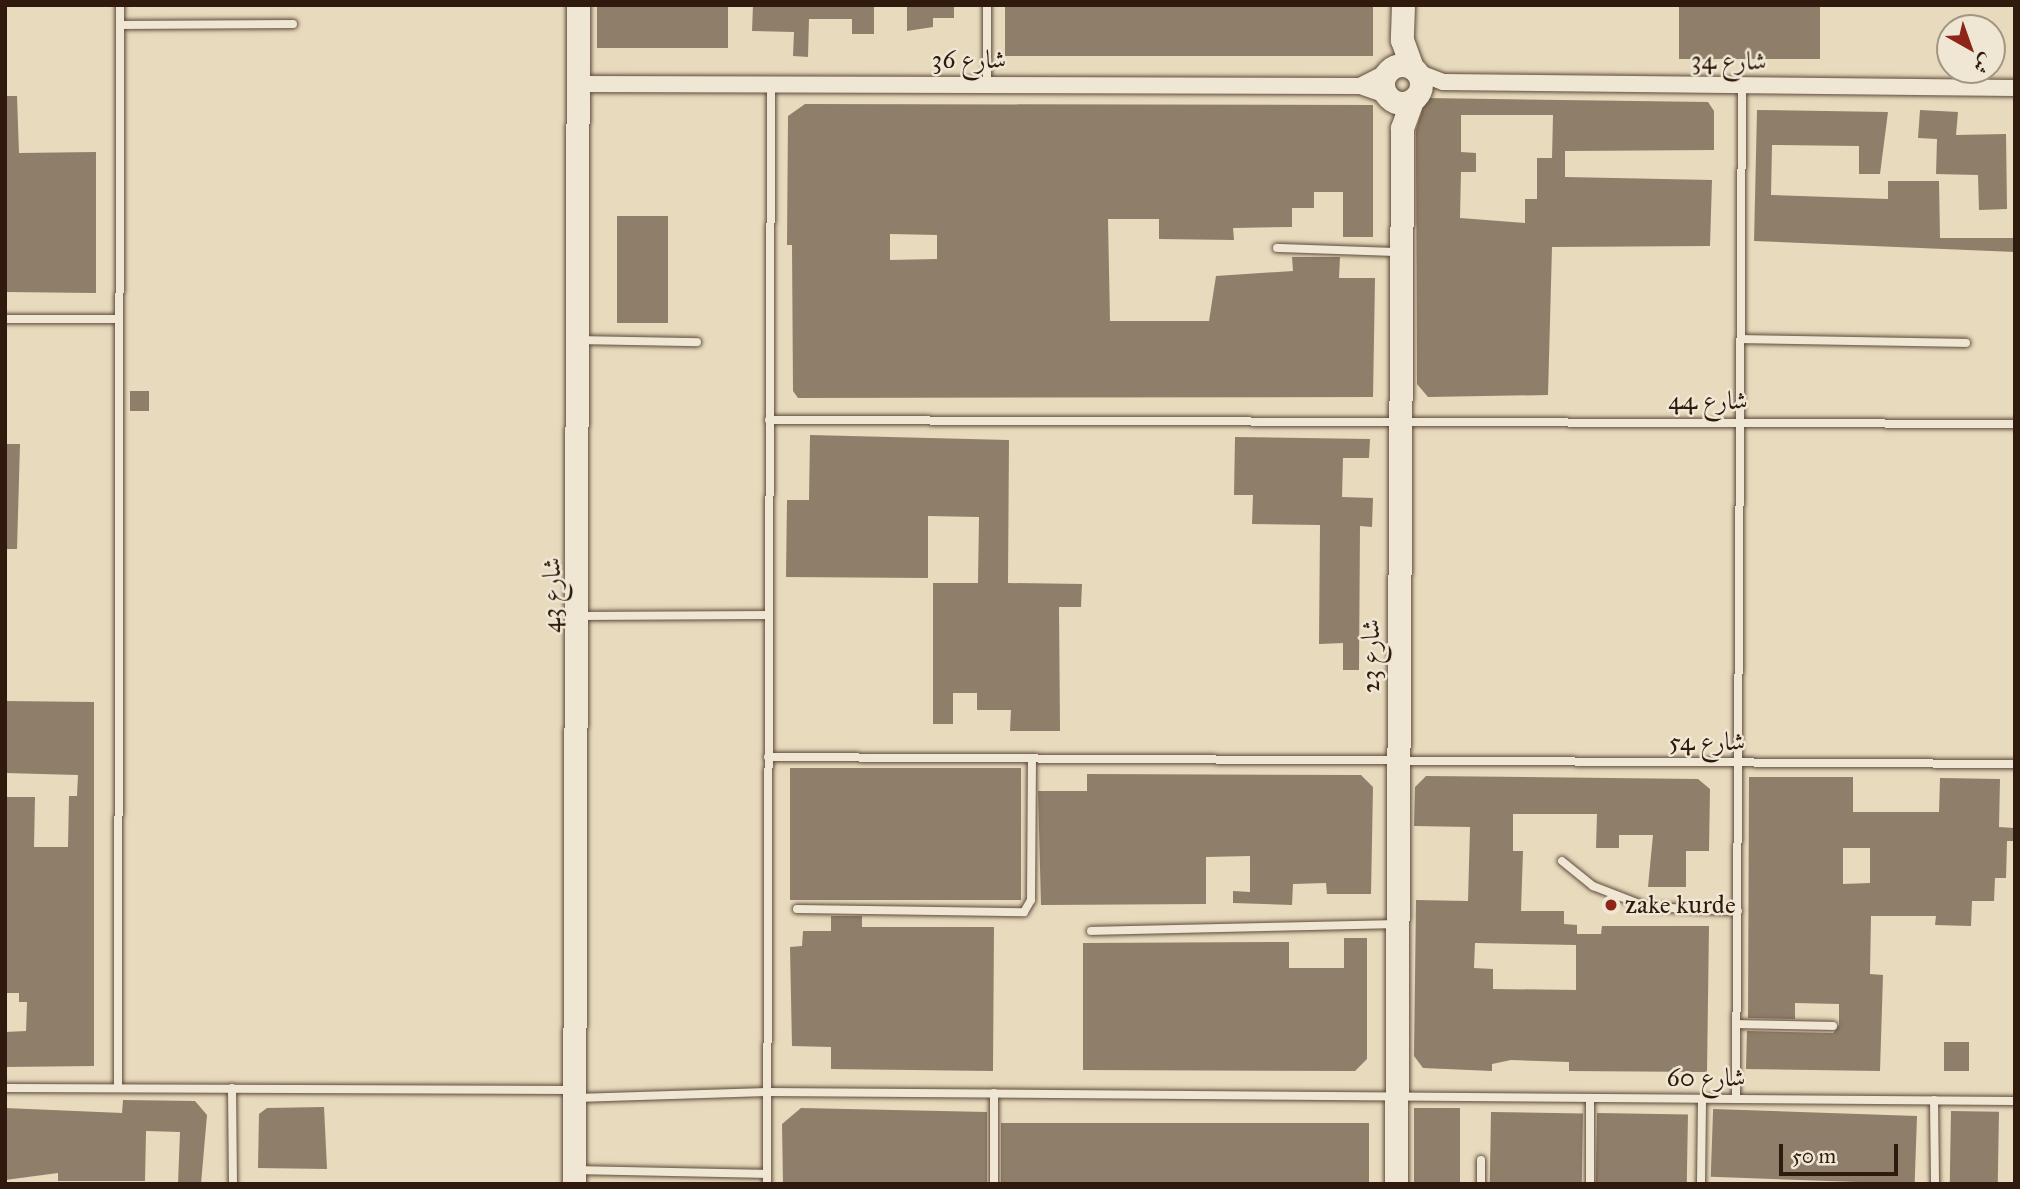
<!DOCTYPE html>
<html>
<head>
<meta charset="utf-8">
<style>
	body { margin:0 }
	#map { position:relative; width:2020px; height:1189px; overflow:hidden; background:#e7dabd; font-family:"IM FELL Great Primer",Amiri,serif }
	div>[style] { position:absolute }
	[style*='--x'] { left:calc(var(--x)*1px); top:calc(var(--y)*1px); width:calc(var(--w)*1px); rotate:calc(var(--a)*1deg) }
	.building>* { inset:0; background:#8f7e69; transform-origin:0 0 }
	.roads { filter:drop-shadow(0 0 2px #5e4a39) drop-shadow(0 0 2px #5e4a39) }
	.lane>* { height:8px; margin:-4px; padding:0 4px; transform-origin:4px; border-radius:4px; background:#efe7d4 }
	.street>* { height:16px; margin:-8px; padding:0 8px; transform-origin:8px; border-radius:8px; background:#efe7d4 }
	.secondary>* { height:23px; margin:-11.5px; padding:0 11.5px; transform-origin:11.5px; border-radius:11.5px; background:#efe7d4 }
	.secondary>.ring { margin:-11.5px; padding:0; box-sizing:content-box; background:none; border:23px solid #efe7d4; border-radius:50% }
	.dots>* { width:19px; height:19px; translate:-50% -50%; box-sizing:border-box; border:4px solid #efe7d4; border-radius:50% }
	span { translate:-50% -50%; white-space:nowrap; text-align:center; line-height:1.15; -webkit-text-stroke:5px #efe7d4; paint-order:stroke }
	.street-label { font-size:26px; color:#301a0d }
	.poi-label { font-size:26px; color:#301a0d }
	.left { translate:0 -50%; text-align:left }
	.frame { position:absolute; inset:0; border:7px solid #301a0d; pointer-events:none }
	.north { position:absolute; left:1936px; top:14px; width:70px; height:70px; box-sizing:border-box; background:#efe7d4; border:2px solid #a39584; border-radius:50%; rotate:140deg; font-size:19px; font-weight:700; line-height:28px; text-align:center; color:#301a0d }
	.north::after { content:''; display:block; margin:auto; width:24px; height:32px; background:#8f2418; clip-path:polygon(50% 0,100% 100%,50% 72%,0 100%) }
	.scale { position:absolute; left:1779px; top:1144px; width:119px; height:32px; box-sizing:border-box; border:4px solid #301a0d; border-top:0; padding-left:9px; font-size:21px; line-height:24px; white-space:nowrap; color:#301a0d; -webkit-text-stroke:5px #efe7d4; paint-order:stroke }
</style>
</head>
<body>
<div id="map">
	<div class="building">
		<div style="left:597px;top:5px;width:131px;height:43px"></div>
		<div style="clip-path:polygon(753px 5px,874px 5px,874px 34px,852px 34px,852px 19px,809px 19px,808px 57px,793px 56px,794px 32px,752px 31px)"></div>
		<div style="clip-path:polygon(907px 5px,954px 5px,954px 18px,933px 18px,933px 27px,907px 31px)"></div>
		<div style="left:1005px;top:5px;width:368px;height:51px"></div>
		<div style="left:1679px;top:5px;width:141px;height:54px"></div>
		<div style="clip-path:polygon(5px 96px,17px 96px,19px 153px,96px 152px,96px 293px,5px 292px)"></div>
		<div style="clip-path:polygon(evenodd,1426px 98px,1708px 102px,1714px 111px,1714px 150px,1565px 151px,1565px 177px,1712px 180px,1710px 246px,1552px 247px,1548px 395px,1428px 397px,1417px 384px,1416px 130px,1426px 98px,1461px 115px,1553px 115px,1552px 158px,1537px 158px,1537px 199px,1525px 199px,1525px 223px,1460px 218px,1461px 172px,1476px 172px,1476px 153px,1461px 152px,1461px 115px)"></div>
		<div style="clip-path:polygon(evenodd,805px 104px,1373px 105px,1373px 237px,1343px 237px,1343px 192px,1314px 192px,1314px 208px,1292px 208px,1292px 227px,1233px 228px,1234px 240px,1159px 239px,1159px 219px,1108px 219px,1110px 321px,1209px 321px,1216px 276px,1293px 271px,1292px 257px,1340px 257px,1339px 278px,1375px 278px,1373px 397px,798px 398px,793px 391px,792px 245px,787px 245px,788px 116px,805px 104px,890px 234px,937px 235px,937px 259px,890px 260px,890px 234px)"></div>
		<div style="clip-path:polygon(1757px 110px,1888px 112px,1880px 174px,1859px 174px,1859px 146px,1772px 145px,1771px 195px,1888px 199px,1888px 181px,1939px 181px,1940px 238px,2015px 238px,2015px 252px,1754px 241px)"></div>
		<div style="clip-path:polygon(1920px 110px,1958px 112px,1956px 135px,2006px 134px,2007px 209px,1979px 210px,1978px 175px,1936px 174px,1937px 139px,1918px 138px)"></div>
		<div style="left:617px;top:216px;width:51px;height:107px"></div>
		<div style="left:130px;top:391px;width:19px;height:20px"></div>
		<div style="clip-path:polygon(810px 435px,1009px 440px,1008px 583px,1082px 584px,1081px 607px,1059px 607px,1060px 731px,1010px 731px,1011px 710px,977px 710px,977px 693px,953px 693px,953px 724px,933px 724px,933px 583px,978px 583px,979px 517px,928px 516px,928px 578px,786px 577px,787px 500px,809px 500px)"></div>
		<div style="clip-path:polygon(1235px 437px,1370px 439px,1369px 458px,1343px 458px,1342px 497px,1373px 498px,1372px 527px,1360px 526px,1359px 670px,1343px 670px,1343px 643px,1319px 644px,1320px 525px,1252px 524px,1253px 495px,1234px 495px)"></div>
		<div style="clip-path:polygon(5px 444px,20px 444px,17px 549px,5px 549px)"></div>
		<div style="clip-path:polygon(5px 701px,94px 702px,94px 1066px,5px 1067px,5px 1032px,26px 1031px,27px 1002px,19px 1002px,19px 993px,5px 993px,5px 797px,35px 797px,34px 847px,68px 847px,69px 796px,77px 796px,78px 775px,5px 773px)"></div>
		<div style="left:790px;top:768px;width:231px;height:132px"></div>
		<div style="clip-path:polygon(1087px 774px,1361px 775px,1373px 787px,1371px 894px,1327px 894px,1326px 883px,1293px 884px,1292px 905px,1233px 903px,1233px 891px,1250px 892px,1250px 856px,1206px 857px,1206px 904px,1041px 905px,1038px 791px,1087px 791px)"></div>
		<div style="clip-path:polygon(evenodd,1426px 776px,1698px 779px,1710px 789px,1709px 851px,1686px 851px,1686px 887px,1648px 887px,1653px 835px,1619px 835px,1619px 848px,1596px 848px,1597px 814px,1513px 814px,1513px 851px,1523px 851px,1521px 911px,1564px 911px,1564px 924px,1577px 925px,1577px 934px,1601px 934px,1602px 926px,1709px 926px,1707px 1072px,1569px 1071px,1569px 1062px,1511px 1060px,1492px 1064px,1492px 1071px,1423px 1068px,1414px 1056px,1416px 900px,1468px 901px,1470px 827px,1414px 826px,1415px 787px,1426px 776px,1576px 937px,1576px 990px,1493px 989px,1493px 969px,1474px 968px,1475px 943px,1576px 945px,1576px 937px)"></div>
		<div style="clip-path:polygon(evenodd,1749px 777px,1853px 777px,1853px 812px,1939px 812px,1940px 778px,2000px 779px,1999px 827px,2014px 828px,2013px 841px,2007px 841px,2006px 878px,1995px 878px,1994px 901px,1972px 901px,1971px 926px,1935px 925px,1936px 916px,1871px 916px,1870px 974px,1883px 975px,1880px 1071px,1746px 1069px,1747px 1031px,1833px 1033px,1839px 1025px,1839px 1004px,1795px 1003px,1795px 1019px,1748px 1018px,1749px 777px,1843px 848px,1870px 848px,1870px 883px,1843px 884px,1843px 848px)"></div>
		<div style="clip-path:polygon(831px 916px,862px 916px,862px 927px,994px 927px,993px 1071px,831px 1069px,831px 1047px,792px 1046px,790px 947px,802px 946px,803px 931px,831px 931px)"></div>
		<div style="clip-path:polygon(1344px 938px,1367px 938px,1367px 1059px,1355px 1071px,1083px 1070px,1083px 943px,1289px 942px,1289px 968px,1344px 968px)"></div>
		<div style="left:1944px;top:1042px;width:25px;height:29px"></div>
		<div style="clip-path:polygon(123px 1100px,195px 1101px,207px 1115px,201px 1184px,178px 1184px,180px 1132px,146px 1131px,145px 1181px,58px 1181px,58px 1173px,5px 1180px,5px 1108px,122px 1113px)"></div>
		<div style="clip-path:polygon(324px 1107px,327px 1169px,258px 1168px,259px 1114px,267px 1108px)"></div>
		<div style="clip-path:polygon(801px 1108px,987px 1112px,987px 1184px,783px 1184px,782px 1124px)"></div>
		<div style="left:1414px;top:1108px;width:46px;height:76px"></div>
		<div style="left:1951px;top:1111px;width:48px;height:73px;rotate:1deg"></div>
		<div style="left:1491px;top:1112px;width:92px;height:72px;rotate:1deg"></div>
		<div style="left:1597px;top:1113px;width:91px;height:71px;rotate:1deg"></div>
		<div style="left:1917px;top:1116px;width:68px;height:204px;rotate:92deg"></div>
		<div style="left:1001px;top:1123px;width:368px;height:61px"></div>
	</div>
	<div class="roads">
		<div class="lane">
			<div style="--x:120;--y:25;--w:173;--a:-0.3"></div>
			<div style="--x:987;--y:85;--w:80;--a:-90"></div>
			<div style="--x:1277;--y:248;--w:121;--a:1.9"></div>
			<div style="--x:5;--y:319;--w:114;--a:0"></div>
			<div style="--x:1741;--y:339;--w:225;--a:1"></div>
			<div style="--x:579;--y:340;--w:118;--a:1"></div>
			<div style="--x:769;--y:420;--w:1246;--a:0.18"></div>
			<div style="--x:580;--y:616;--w:188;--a:-0.3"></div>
			<div style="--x:768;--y:757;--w:1247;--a:0.32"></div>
			<div style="--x:1562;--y:861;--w:40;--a:39"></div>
			<div style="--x:1593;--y:886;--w:58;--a:21.3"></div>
			<div style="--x:1647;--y:907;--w:91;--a:2.5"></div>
			<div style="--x:797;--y:909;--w:227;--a:0.8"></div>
			<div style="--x:1024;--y:912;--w:14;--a:-60"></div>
			<div style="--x:1031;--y:900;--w:141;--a:-89.6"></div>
			<div style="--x:1091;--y:931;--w:304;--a:-1.3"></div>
			<div style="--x:1737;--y:1024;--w:96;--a:1.2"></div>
			<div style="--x:118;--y:1087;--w:1082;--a:-89.89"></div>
			<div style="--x:5;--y:1088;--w:568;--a:0.2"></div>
			<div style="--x:232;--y:1088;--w:96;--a:89.4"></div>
			<div style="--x:576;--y:1098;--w:191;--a:-1.8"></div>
			<div style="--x:767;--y:1092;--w:1248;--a:0.41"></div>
			<div style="--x:1590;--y:1098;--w:86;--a:90"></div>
			<div style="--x:1736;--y:1099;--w:1014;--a:-89.66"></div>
			<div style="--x:1934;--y:1100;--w:84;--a:89.3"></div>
			<div style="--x:577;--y:1170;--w:190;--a:1.2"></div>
			<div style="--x:767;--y:1184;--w:1100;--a:-89.79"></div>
			<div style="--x:994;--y:1184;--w:91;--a:-90"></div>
			<div style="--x:1481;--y:1184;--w:24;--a:-90"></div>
			<div style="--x:1701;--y:1184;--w:85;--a:-89.3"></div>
		</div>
		<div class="street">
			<div style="--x:1417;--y:72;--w:28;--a:21"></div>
			<div style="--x:1443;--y:82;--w:572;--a:0.6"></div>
			<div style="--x:578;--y:84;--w:782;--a:0.15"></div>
			<div style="--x:1360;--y:86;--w:28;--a:19"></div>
			<div style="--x:1360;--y:86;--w:30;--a:-27"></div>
		</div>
		<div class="secondary">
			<div style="--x:1403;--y:5;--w:35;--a:92"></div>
			<div style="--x:1402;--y:40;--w:30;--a:70"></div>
			<div class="ring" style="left:1383px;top:65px;width:15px;height:15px"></div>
			<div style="--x:574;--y:1184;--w:1179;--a:-89.81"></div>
			<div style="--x:1396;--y:1184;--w:1056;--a:-89.67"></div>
			<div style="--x:1402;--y:128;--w:30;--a:-70"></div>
		</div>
	</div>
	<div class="dots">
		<div style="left:1611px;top:905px;background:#8f2418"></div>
	</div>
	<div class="street-label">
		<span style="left:969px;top:60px">شارع 36</span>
		<span style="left:1729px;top:61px;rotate:1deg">شارع 34</span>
		<span style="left:1708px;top:401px">شارع 44</span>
		<span style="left:552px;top:595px;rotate:-90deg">شارع 43</span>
		<span style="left:1371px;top:656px;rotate:-90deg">شارع 23</span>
		<span style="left:1707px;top:742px">شارع 54</span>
		<span style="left:1706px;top:1078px">شارع 60</span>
	</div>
	<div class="poi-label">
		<span class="left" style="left:1625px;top:905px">zake kurde</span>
	</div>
	<div class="frame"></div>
	<div class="north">ش</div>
	<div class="scale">50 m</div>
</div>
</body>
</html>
